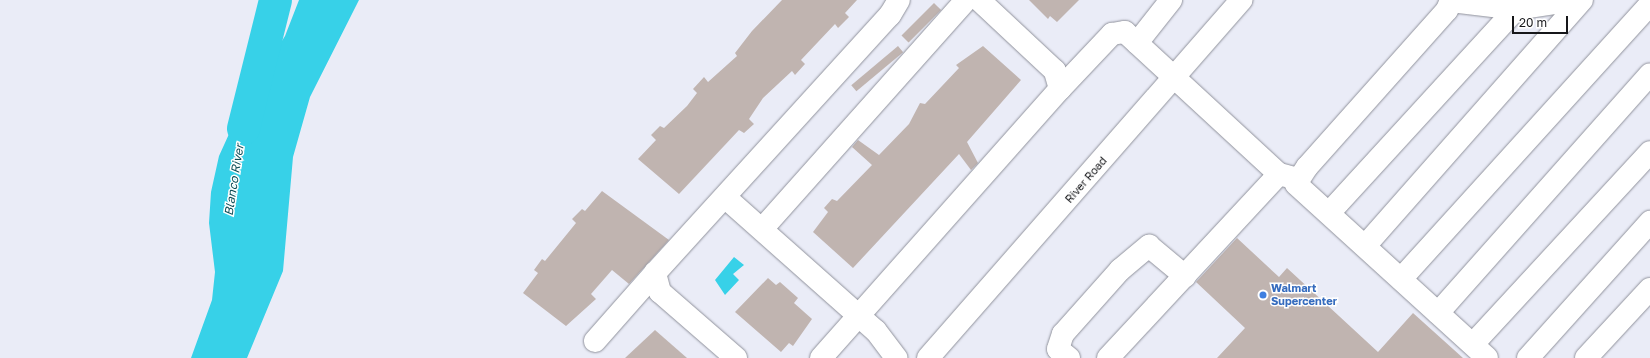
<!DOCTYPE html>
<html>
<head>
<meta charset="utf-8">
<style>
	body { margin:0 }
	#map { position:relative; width:1650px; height:358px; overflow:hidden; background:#eaecf7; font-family:"Golos Text",sans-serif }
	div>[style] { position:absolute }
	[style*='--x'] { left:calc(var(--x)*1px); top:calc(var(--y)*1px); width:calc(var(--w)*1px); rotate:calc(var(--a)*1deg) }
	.water>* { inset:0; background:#37d1e8 }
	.river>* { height:33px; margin:-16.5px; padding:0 16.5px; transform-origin:16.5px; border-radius:16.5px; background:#37d1e8 }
	.building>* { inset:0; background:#c0b4b0; transform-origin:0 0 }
	.roads { filter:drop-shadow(0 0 1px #90929c) drop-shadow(0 0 1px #90929c) }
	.minor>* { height:22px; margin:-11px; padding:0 11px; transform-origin:11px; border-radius:11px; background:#fff }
	.dots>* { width:11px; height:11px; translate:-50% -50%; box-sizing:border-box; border:2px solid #fff; border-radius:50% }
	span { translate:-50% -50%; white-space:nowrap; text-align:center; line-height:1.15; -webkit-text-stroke:3px #fff; paint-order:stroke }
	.street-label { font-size:11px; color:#16171a }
	.shop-label { font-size:11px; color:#366cbe; font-weight:700 }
	.left { translate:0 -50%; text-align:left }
	.water-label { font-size:12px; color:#105059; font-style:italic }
	.scale { position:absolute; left:1512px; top:16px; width:56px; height:18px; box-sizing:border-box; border:2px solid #16171a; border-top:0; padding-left:5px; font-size:12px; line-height:14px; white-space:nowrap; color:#16171a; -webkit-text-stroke:3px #fff; paint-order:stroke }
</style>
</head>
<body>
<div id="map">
	<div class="water">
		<div style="clip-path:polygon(299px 0,359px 0,310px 97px,293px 157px,283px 271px,247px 358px,191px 358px,212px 300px,215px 272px,209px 223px,211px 192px,219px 156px,244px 101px,285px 36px)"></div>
		<div style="clip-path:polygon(734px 257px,744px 265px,733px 274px,739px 280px,725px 295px,715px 280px)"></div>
	</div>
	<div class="river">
		<div style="--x:243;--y:128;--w:132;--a:-76"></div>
	</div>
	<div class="building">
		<div style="clip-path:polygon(782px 0,857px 0,845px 13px,849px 17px,838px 28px,835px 24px,801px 60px,805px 64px,795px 75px,792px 71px,763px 98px,749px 119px,754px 124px,744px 133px,739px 130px,679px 194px,638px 159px,656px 140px,651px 135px,660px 126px,664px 128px,687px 106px,697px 93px,693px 89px,704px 77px,708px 82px,737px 56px,735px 53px,752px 31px)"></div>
		<div style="clip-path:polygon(1029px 0,1079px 0,1057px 22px,1050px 16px,1048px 19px)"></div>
		<div style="left:934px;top:3px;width:10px;height:46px;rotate:45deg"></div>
		<div style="left:898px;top:46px;width:8px;height:61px;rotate:50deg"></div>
		<div style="clip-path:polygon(983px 46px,1021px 80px,967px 142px,978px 163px,971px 170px,959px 154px,853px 268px,813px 232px,828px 212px,824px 208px,832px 199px,837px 201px,872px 165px,852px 147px,858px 140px,879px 155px,909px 124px,920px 103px,925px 104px,959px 68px,956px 65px)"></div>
		<div style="clip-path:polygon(602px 191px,669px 240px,629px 284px,612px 270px,591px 294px,596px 299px,566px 326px,523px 293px,538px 273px,534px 270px,542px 259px,545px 261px,576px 223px,572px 219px,582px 209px,585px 211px)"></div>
		<div style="clip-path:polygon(1237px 238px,1279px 277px,1287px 268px,1378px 352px,1413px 313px,1463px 358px,1217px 358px,1245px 328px,1196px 282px)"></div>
		<div style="clip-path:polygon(768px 278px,776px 285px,780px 282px,798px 298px,794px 303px,812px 319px,793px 346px,789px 343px,781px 352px,735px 312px)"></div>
		<div style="clip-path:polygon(655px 330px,687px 358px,625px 358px)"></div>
	</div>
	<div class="roads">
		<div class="minor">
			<div style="--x:1451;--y:0;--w:11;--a:112"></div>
			<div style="--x:1447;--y:10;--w:210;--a:131.7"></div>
			<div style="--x:1307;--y:167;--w:20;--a:123"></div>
			<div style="--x:1296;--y:184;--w:258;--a:42.3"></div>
			<div style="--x:1451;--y:1;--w:65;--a:7"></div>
			<div style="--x:1516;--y:9;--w:59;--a:-8.8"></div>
			<div style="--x:1137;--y:43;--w:55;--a:-51.7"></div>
			<div style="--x:1060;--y:89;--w:76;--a:-46.6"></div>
			<div style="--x:1112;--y:34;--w:13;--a:-9"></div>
			<div style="--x:1125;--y:32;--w:209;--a:42.7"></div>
			<div style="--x:726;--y:198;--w:200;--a:41.6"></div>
			<div style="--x:876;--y:331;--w:34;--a:53"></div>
			<div style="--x:1329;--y:213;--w:277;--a:-47.5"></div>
			<div style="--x:763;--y:228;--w:305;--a:-48.3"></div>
			<div style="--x:1365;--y:246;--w:328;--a:-48.6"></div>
			<div style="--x:1401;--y:279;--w:371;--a:-47.8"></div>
			<div style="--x:1438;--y:313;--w:319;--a:-48.4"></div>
			<div style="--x:595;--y:341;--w:91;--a:-48.6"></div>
			<div style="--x:1473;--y:344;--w:261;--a:-47.3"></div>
			<div style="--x:736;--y:358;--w:101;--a:-139"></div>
			<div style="--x:660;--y:292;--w:20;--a:-105"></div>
			<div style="--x:655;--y:273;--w:349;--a:-47.7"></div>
			<div style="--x:890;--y:15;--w:17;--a:-59"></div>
			<div style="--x:821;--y:358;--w:360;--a:-48.4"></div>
			<div style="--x:1060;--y:89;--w:19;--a:-106"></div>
			<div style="--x:1055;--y:71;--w:104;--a:-136.9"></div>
			<div style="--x:928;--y:358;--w:476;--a:-48.8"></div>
			<div style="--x:1069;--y:358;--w:14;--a:-141"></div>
			<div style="--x:1058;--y:349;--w:16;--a:-72"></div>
			<div style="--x:1063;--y:334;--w:86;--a:-48.3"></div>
			<div style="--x:1120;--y:270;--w:38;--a:-40"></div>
			<div style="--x:1149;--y:246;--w:47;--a:39.8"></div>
			<div style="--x:1108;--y:358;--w:251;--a:-47.1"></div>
			<div style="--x:1279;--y:174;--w:16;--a:15"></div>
			<div style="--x:1528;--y:358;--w:183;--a:-48.1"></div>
			<div style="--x:1586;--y:358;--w:94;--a:-47.2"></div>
		</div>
	</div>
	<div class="dots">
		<div style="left:1263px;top:295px;background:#3f7fe0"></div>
	</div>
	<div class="street-label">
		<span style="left:1086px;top:180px;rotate:-49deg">River Road</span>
	</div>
	<div class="shop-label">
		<span class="left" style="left:1271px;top:295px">Walmart<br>Supercenter</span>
	</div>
	<div class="water-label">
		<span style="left:234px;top:180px;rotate:-81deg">Blanco River</span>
	</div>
	<div class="scale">20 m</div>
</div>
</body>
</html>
